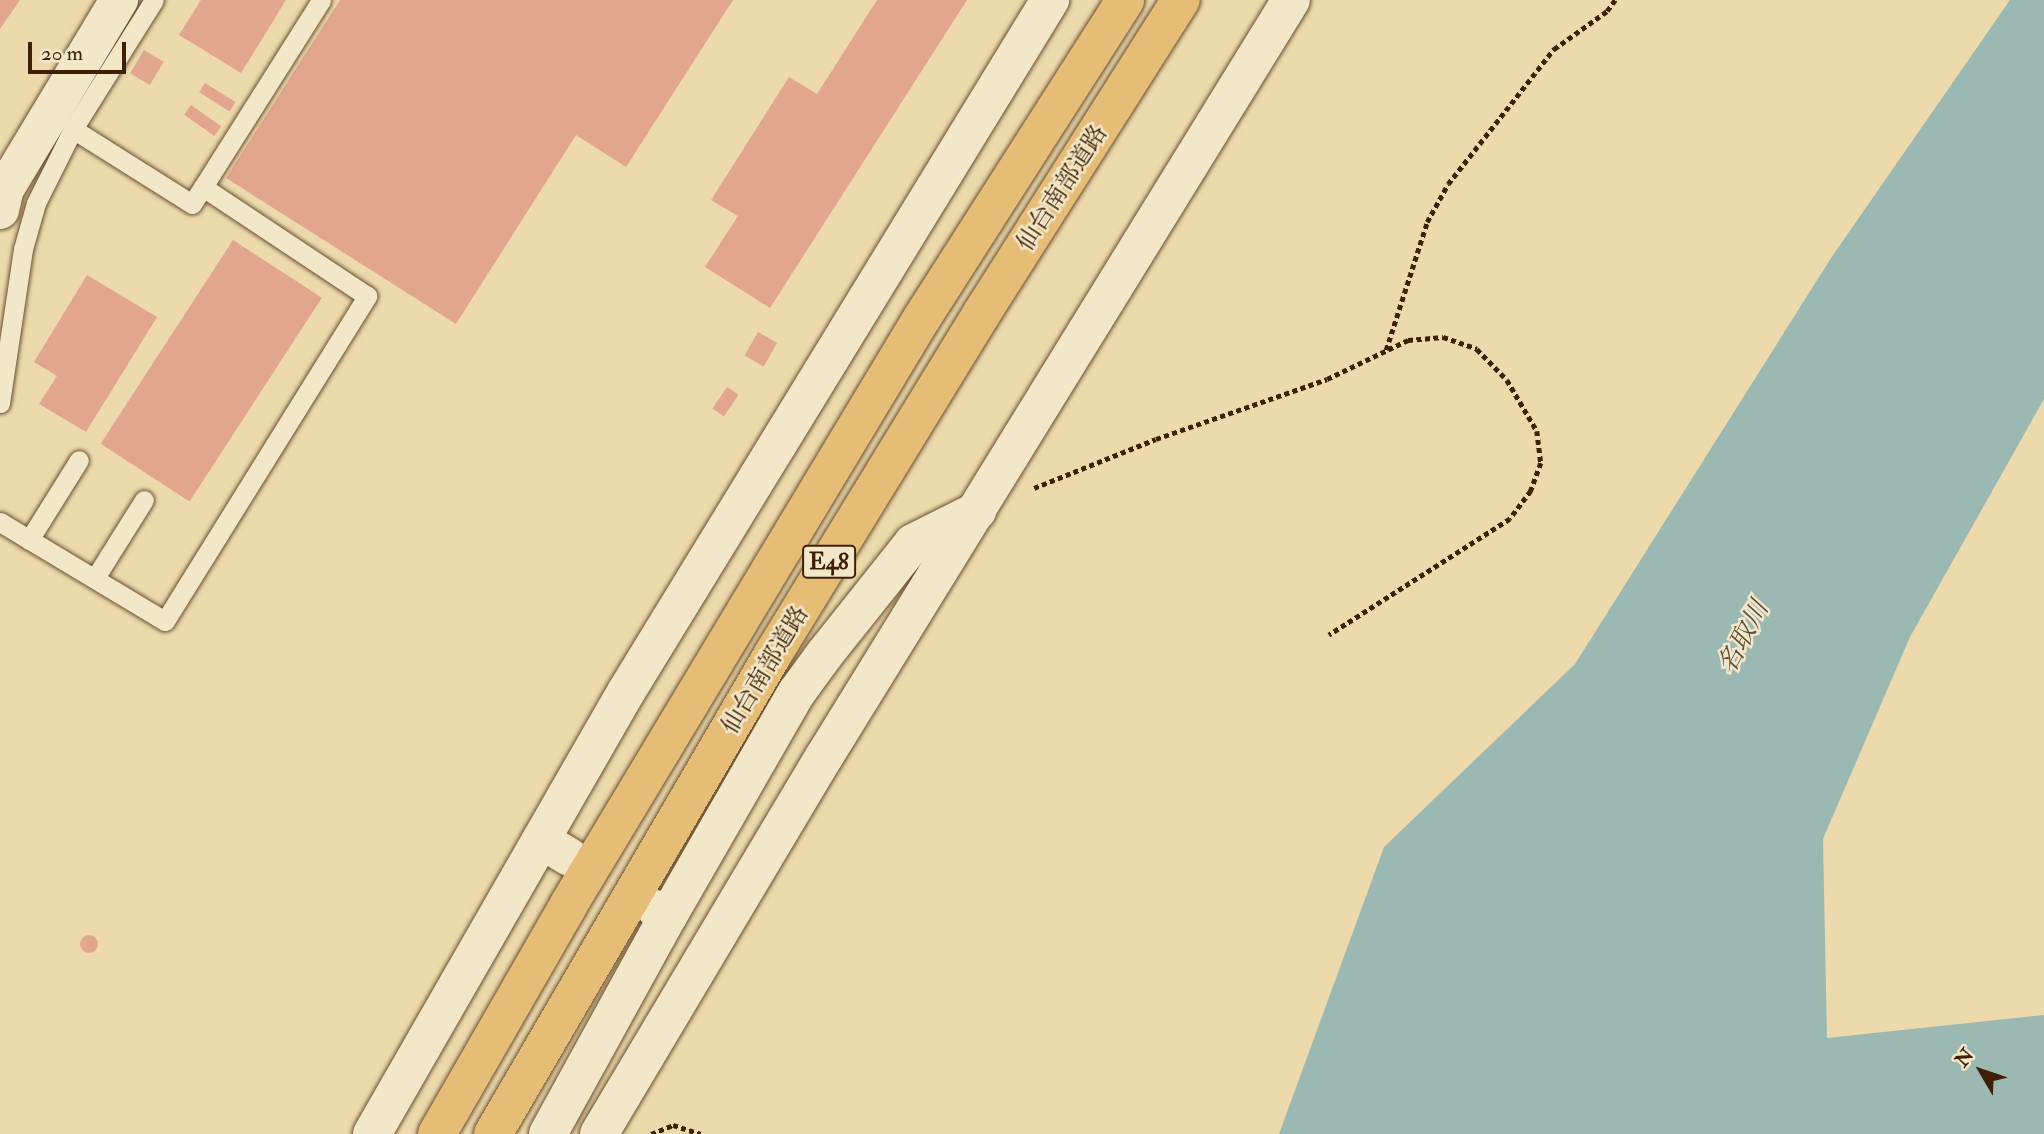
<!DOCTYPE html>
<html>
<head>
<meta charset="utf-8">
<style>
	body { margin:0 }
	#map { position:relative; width:2044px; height:1134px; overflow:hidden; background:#ecdaac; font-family:"IM FELL Double Pica","Noto Serif JP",serif }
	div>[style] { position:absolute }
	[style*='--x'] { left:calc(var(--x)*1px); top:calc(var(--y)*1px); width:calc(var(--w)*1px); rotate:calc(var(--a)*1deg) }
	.water>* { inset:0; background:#9cb8b3 }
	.building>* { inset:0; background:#e2a58e; transform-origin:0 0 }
	.round { border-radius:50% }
	.street-tunnel>* { height:38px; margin-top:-19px; transform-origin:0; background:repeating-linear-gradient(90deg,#c9b58b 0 38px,transparent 0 57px) }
	.path>* { height:4.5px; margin-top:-2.25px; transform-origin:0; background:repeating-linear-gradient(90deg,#3f2007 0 5px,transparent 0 8.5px) }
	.roads { filter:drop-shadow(0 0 2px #6a4e30) drop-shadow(0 0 2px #6a4e30) }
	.lane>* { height:19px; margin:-9.5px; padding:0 9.5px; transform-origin:9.5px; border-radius:9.5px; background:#f3e7c9 }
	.street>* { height:38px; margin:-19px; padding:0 19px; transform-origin:19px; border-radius:19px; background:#f3e7c9 }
	.highway>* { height:38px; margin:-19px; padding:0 19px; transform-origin:19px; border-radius:19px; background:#e6bd76 }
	span { translate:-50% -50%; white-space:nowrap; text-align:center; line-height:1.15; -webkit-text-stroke:5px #f3e7c9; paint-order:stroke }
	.shield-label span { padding:2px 5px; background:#f3e7c9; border:2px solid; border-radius:5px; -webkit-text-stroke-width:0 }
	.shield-label { font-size:23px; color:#3f2007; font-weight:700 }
	.street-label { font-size:24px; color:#3f2007 }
	.water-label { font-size:26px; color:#5b4e3b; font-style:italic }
	.north { position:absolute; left:1946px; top:1036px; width:70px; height:70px; -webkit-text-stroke:5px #f3e7c9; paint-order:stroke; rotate:309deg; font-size:19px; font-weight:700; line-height:28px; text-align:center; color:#3f2007 }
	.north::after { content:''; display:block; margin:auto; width:24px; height:32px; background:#3f2007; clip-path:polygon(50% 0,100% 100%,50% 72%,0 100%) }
	.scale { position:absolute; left:28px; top:42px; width:98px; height:32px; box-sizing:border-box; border:4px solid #3f2007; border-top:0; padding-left:9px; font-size:21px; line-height:24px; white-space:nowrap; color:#3f2007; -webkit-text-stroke:5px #f3e7c9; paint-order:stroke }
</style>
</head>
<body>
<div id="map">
	<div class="water">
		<div style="clip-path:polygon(2010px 0,2044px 0,2044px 399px,1910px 637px,1823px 839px,1827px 1038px,2044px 1015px,2044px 1134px,1279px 1134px,1384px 847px,1575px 664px,1831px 258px)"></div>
	</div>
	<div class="building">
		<div style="clip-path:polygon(0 0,20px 0,0 29px)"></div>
		<div style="clip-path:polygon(201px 0,286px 0,241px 73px,179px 35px)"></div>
		<div style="clip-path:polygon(340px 0,733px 0,626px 167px,576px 135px,456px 324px,226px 178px)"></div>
		<div style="clip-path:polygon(877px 0,967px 0,770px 308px,705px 267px,738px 216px,711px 200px,789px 77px,817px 94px)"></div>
		<div style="left:144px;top:50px;width:23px;height:27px;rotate:31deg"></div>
		<div style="left:205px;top:83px;width:36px;height:11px;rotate:32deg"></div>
		<div style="left:191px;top:105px;width:37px;height:12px;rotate:35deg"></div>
		<div style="left:233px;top:240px;width:106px;height:243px;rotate:33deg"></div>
		<div style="clip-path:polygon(87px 275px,157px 317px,86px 432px,39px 404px,57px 376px,34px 362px)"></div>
		<div style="left:758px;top:332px;width:22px;height:27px;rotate:30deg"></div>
		<div style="left:727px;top:387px;width:14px;height:26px;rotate:34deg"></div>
		<div class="round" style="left:80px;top:935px;width:18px;height:18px"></div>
	</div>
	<div class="street-tunnel">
		<div style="--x:569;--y:857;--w:101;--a:30.9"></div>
	</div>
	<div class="path">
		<div style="--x:1386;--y:350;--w:134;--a:-72.2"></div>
		<div style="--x:1427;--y:222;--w:43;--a:-61.1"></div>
		<div style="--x:1448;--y:184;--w:172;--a:-51.9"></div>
		<div style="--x:1554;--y:49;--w:65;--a:-35.6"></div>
		<div style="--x:1607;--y:11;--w:14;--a:-54"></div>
		<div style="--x:1034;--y:488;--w:131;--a:-21.9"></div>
		<div style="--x:1156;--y:439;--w:181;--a:-19.3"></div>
		<div style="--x:1327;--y:379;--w:90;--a:-25.7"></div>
		<div style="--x:1408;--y:340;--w:35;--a:-5"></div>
		<div style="--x:1443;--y:337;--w:36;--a:19"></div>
		<div style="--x:1477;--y:349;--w:43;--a:45.9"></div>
		<div style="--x:1507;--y:380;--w:59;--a:59.5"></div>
		<div style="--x:1537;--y:431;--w:32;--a:83"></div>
		<div style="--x:1541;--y:463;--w:30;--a:110"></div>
		<div style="--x:1531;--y:491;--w:35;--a:127"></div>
		<div style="--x:1510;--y:519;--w:215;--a:147.3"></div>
		<div style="--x:651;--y:1134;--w:24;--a:-22"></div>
		<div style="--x:673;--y:1125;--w:29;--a:18"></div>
	</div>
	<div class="roads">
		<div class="lane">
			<div style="--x:203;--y:187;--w:221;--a:-57.7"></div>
			<div style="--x:0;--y:403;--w:156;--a:-81.5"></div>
			<div style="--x:23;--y:249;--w:48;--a:-74.2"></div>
			<div style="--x:36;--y:203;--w:83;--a:-63.4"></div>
			<div style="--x:73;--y:129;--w:152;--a:-57.9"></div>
			<div style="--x:0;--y:522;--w:192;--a:31"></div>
			<div style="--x:165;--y:621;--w:383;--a:-58.1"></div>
			<div style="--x:367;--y:296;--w:197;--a:-146.4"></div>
			<div style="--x:203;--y:187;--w:20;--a:123"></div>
			<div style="--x:192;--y:204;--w:141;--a:-147.8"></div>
			<div style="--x:29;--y:540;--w:94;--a:-58"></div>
			<div style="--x:95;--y:578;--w:92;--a:-57.9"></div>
		</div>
		<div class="street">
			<div style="--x:0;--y:210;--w:22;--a:-77"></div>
			<div style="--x:5;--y:189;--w:221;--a:-58.9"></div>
			<div style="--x:541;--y:840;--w:33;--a:31"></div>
			<div style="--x:668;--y:916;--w:258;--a:-60.1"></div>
			<div style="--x:797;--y:692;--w:46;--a:-53.9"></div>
			<div style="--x:824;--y:655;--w:143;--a:-51.5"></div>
			<div style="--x:913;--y:543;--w:72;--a:-26.6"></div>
			<div style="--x:372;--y:1134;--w:510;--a:-60.12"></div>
			<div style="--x:626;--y:692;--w:812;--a:-58.5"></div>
			<div style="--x:548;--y:1134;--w:249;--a:-61.2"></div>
			<div style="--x:668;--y:916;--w:14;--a:-150"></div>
			<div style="--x:599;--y:1134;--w:439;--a:-59.2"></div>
			<div style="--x:824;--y:757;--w:889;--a:-58.33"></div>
		</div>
		<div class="highway">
			<div style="--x:437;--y:1134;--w:265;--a:-60.1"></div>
			<div style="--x:569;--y:904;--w:684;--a:-58.94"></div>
			<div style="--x:922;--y:318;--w:377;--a:-57.4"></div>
			<div style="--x:493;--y:1134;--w:556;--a:-59.74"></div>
			<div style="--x:773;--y:654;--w:400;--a:-58.5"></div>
			<div style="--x:982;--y:313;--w:371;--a:-57.6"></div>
		</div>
	</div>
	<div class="shield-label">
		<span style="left:829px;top:562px">E48</span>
	</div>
	<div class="street-label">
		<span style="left:1062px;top:188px;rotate:-57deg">仙台南部道路</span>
		<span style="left:765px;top:670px;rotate:-59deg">仙台南部道路</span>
	</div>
	<div class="water-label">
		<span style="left:1744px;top:638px;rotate:-62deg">名取川</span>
	</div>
	<div class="north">N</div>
	<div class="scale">20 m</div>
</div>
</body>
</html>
